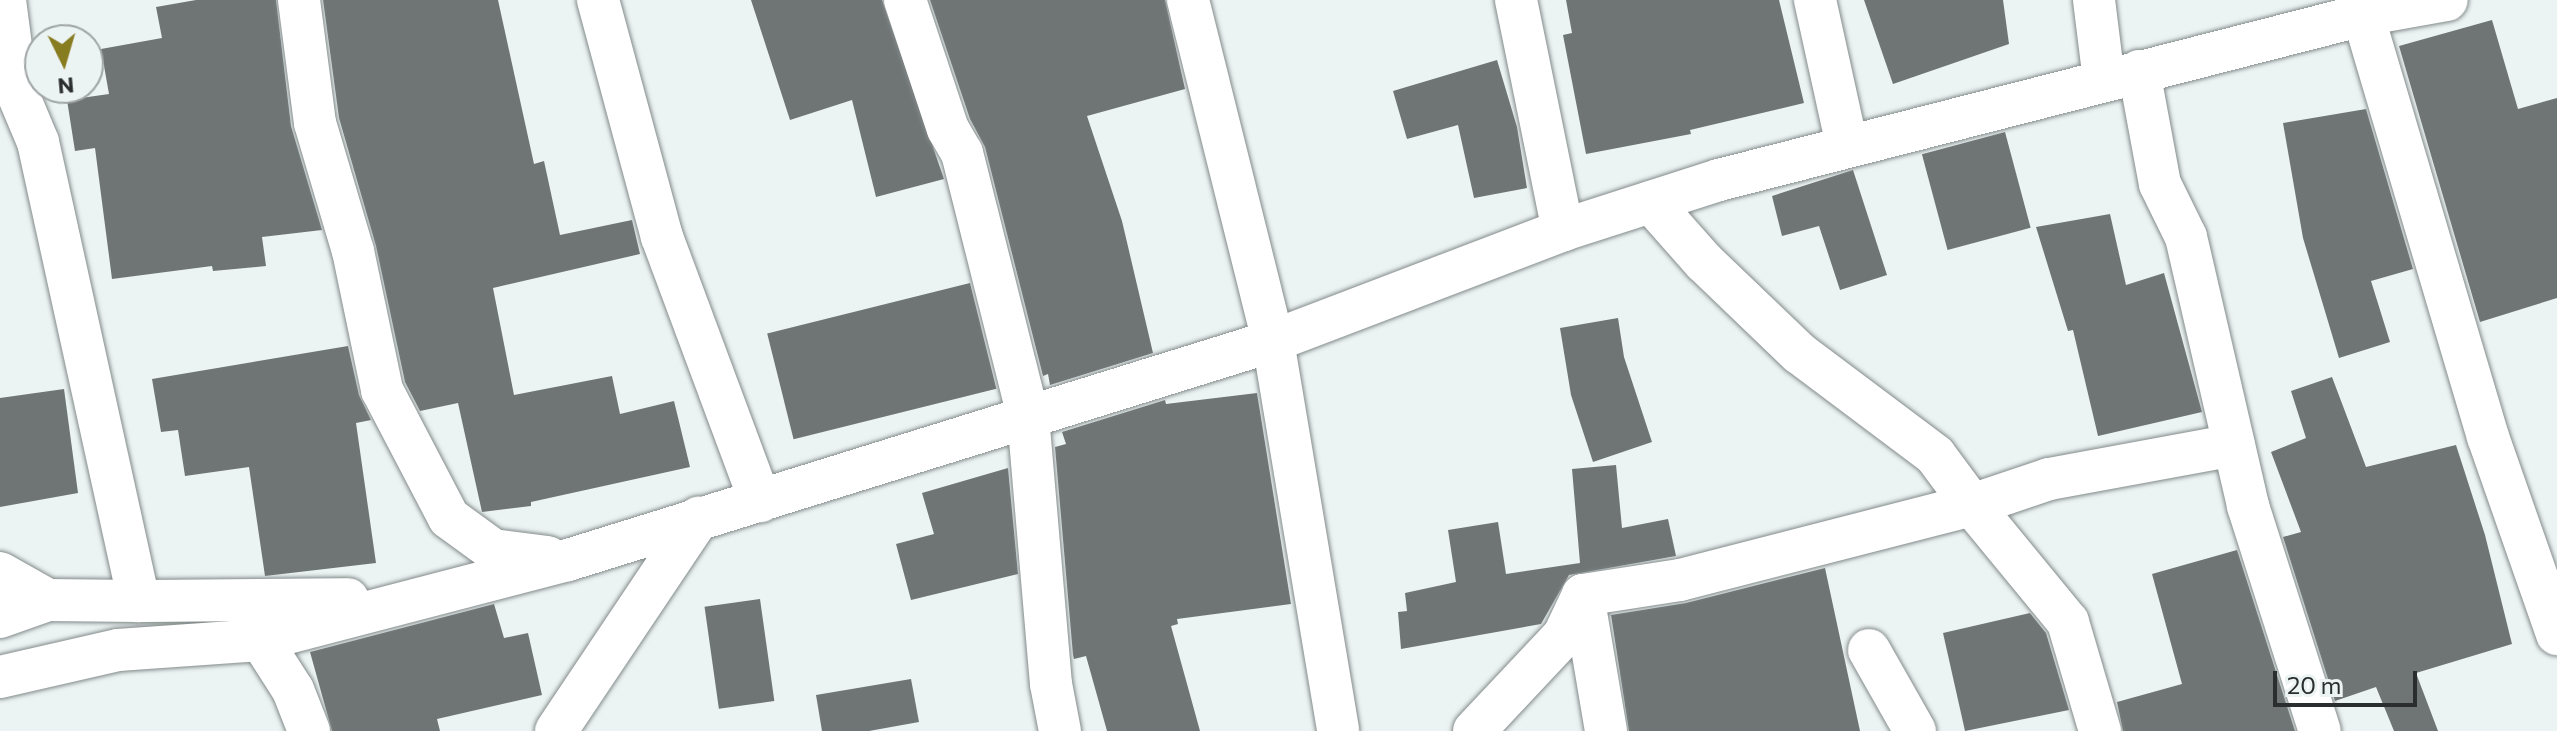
<!DOCTYPE html>
<html>
<head>
<meta charset="utf-8">
<style>
	body { margin:0 }
	#map { position:relative; width:2557px; height:731px; overflow:hidden; background:#ecf3f3; font-family:Commissioner,sans-serif }
	div>[style] { position:absolute }
	[style*='--x'] { left:calc(var(--x)*1px); top:calc(var(--y)*1px); width:calc(var(--w)*1px); rotate:calc(var(--a)*1deg) }
	.building>* { inset:0; background:#6f7574; transform-origin:0 0 }
	.roads { filter:drop-shadow(0 0 2px #838a8a) drop-shadow(0 0 2px #838a8a) }
	.street>* { height:42px; margin:-21px; padding:0 21px; transform-origin:21px; border-radius:21px; background:#fff }
	span { translate:-50% -50%; white-space:nowrap; text-align:center; line-height:1.15; -webkit-text-stroke:8px #ecf3f3; paint-order:stroke }
	.north { position:absolute; left:24px; top:24px; width:80px; height:80px; box-sizing:border-box; background:#ecf3f3; border:2px solid #9fa4a4; border-radius:50%; rotate:175deg; font-size:22px; font-weight:700; line-height:32px; text-align:center; color:#2b2e2e }
	.north::after { content:''; display:block; margin:auto; width:28px; height:36px; background:#887c21; clip-path:polygon(50% 0,100% 100%,50% 72%,0 100%) }
	.scale { position:absolute; left:2273px; top:671px; width:144px; height:36px; box-sizing:border-box; border:4px solid #2b2e2e; border-top:0; padding-left:10px; font-size:24px; line-height:28px; white-space:nowrap; color:#2b2e2e; -webkit-text-stroke:6px #ecf3f3; paint-order:stroke }
</style>
</head>
<body>
<div id="map">
	<div class="building">
		<div style="clip-path:polygon(196px 0,276px 0,291px 126px,322px 230px,262px 237px,266px 266px,213px 271px,212px 266px,112px 279px,95px 148px,75px 151px,67px 100px,109px 94px,101px 49px,162px 38px,156px 7px)"></div>
		<div style="clip-path:polygon(323px 0,498px 0,534px 164px,544px 161px,560px 235px,632px 220px,640px 254px,493px 288px,514px 395px,612px 376px,620px 414px,674px 401px,690px 467px,531px 502px,531px 506px,482px 512px,458px 403px,420px 411px,405px 382px,376px 246px,339px 118px)"></div>
		<div style="clip-path:polygon(751px 0,882px 0,944px 179px,876px 197px,852px 100px,790px 120px)"></div>
		<div style="clip-path:polygon(930px 0,1165px 0,1185px 89px,1087px 116px,1122px 221px,1153px 353px,1050px 385px,1048px 374px,1043px 376px,985px 147px,970px 119px)"></div>
		<div style="clip-path:polygon(1566px 0,1779px 0,1804px 103px,1690px 130px,1691px 134px,1586px 154px,1563px 35px,1572px 33px)"></div>
		<div style="clip-path:polygon(1864px 0,2003px 0,2009px 44px,1893px 84px)"></div>
		<div style="clip-path:polygon(2492px 20px,2518px 109px,2557px 98px,2557px 298px,2480px 322px,2399px 46px)"></div>
		<div style="clip-path:polygon(1497px 60px,1517px 127px,1527px 188px,1474px 198px,1458px 125px,1407px 139px,1393px 91px)"></div>
		<div style="clip-path:polygon(2366px 109px,2413px 269px,2371px 281px,2390px 342px,2339px 358px,2303px 238px,2283px 123px)"></div>
		<div style="left:2005px;top:132px;width:99px;height:86px;rotate:75deg"></div>
		<div style="clip-path:polygon(1853px 170px,1887px 275px,1840px 290px,1819px 226px,1782px 236px,1772px 196px)"></div>
		<div style="clip-path:polygon(2110px 214px,2126px 285px,2164px 273px,2202px 412px,2098px 436px,2073px 330px,2068px 331px,2036px 227px)"></div>
		<div style="left:970px;top:283px;width:109px;height:209px;rotate:76deg"></div>
		<div style="clip-path:polygon(1618px 318px,1624px 357px,1652px 442px,1593px 462px,1571px 395px,1560px 328px)"></div>
		<div style="clip-path:polygon(348px 346px,359px 395px,371px 420px,356px 423px,376px 563px,265px 576px,249px 467px,185px 476px,178px 430px,161px 432px,152px 379px)"></div>
		<div style="clip-path:polygon(2332px 377px,2366px 467px,2456px 445px,2485px 535px,2512px 644px,2416px 673px,2438px 731px,2394px 731px,2376px 687px,2335px 701px,2283px 537px,2301px 532px,2271px 452px,2306px 438px,2291px 391px)"></div>
		<div style="clip-path:polygon(64px 389px,78px 493px,0 507px,0 398px)"></div>
		<div style="clip-path:polygon(1257px 393px,1291px 604px,1177px 619px,1178px 624px,1171px 626px,1200px 731px,1107px 731px,1086px 656px,1074px 659px,1073px 655px,1055px 447px,1066px 444px,1062px 432px,1165px 400px,1166px 404px)"></div>
		<div style="clip-path:polygon(1616px 465px,1622px 528px,1668px 519px,1676px 556px,1569px 575px,1541px 624px,1401px 649px,1398px 612px,1407px 611px,1405px 593px,1456px 582px,1448px 530px,1498px 522px,1506px 574px,1580px 563px,1572px 469px)"></div>
		<div style="clip-path:polygon(1008px 468px,1018px 574px,911px 600px,896px 544px,934px 534px,922px 493px)"></div>
		<div style="clip-path:polygon(2237px 550px,2295px 731px,2123px 731px,2117px 702px,2182px 684px,2152px 574px)"></div>
		<div style="clip-path:polygon(1825px 568px,1860px 731px,1629px 731px,1611px 615px,1686px 603px)"></div>
		<div style="left:760px;top:599px;width:103px;height:56px;rotate:82deg"></div>
		<div style="clip-path:polygon(494px 604px,504px 638px,528px 633px,542px 695px,437px 719px,440px 731px,332px 731px,310px 652px)"></div>
		<div style="clip-path:polygon(2030px 613px,2046px 633px,2069px 710px,1965px 731px,1943px 633px)"></div>
		<div style="clip-path:polygon(911px 679px,919px 722px,869px 731px,822px 731px,816px 695px)"></div>
	</div>
	<div class="roads">
		<div class="street">
			<div style="--x:5;--y:0;--w:93;--a:82.6"></div>
			<div style="--x:17;--y:92;--w:54;--a:67.2"></div>
			<div style="--x:38;--y:142;--w:470;--a:77.6"></div>
			<div style="--x:139;--y:601;--w:209;--a:-0.5"></div>
			<div style="--x:299;--y:0;--w:124;--a:82.6"></div>
			<div style="--x:315;--y:123;--w:134;--a:73.5"></div>
			<div style="--x:353;--y:251;--w:142;--a:78.2"></div>
			<div style="--x:382;--y:390;--w:144;--a:62.4"></div>
			<div style="--x:449;--y:518;--w:54;--a:36"></div>
			<div style="--x:493;--y:550;--w:55;--a:7.3"></div>
			<div style="--x:598;--y:0;--w:245;--a:74.9"></div>
			<div style="--x:662;--y:237;--w:282;--a:69.6"></div>
			<div style="--x:905;--y:0;--w:136;--a:71.6"></div>
			<div style="--x:948;--y:129;--w:28;--a:60"></div>
			<div style="--x:962;--y:153;--w:271;--a:75.9"></div>
			<div style="--x:1028;--y:416;--w:269;--a:85.1"></div>
			<div style="--x:1051;--y:684;--w:48;--a:79.2"></div>
			<div style="--x:1188;--y:0;--w:351;--a:76"></div>
			<div style="--x:1273;--y:341;--w:395;--a:80.5"></div>
			<div style="--x:1516;--y:0;--w:235;--a:78.5"></div>
			<div style="--x:1815;--y:0;--w:148;--a:77.6"></div>
			<div style="--x:2094;--y:0;--w:81;--a:82.9"></div>
			<div style="--x:2363;--y:15;--w:440;--a:73.5"></div>
			<div style="--x:2488;--y:437;--w:209;--a:70.7"></div>
			<div style="--x:2139;--y:71;--w:115;--a:79.5"></div>
			<div style="--x:2160;--y:184;--w:59;--a:63.9"></div>
			<div style="--x:2186;--y:237;--w:276;--a:77"></div>
			<div style="--x:2248;--y:506;--w:236;--a:72.3"></div>
			<div style="--x:0;--y:573;--w:55;--a:29.4"></div>
			<div style="--x:1583;--y:595;--w:138;--a:80.4"></div>
			<div style="--x:0;--y:617;--w:51;--a:-19.5"></div>
			<div style="--x:48;--y:600;--w:91;--a:0.6"></div>
			<div style="--x:261;--y:640;--w:59;--a:57.4"></div>
			<div style="--x:293;--y:690;--w:44;--a:68.7"></div>
			<div style="--x:1869;--y:650;--w:93;--a:60.4"></div>
			<div style="--x:0;--y:677;--w:121;--a:-12.9"></div>
			<div style="--x:118;--y:650;--w:143;--a:-4"></div>
			<div style="--x:261;--y:640;--w:317;--a:-14.6"></div>
			<div style="--x:568;--y:560;--w:738;--a:-17.26"></div>
			<div style="--x:1273;--y:341;--w:311;--a:-20.9"></div>
			<div style="--x:1563;--y:230;--w:164;--a:-17.8"></div>
			<div style="--x:1719;--y:180;--w:665;--a:-14.37"></div>
			<div style="--x:2363;--y:15;--w:85;--a:-10.1"></div>
			<div style="--x:556;--y:731;--w:257;--a:-56.2"></div>
			<div style="--x:1474;--y:731;--w:132;--a:-46.8"></div>
			<div style="--x:1564;--y:635;--w:44;--a:-64.6"></div>
			<div style="--x:1583;--y:595;--w:98;--a:-8.8"></div>
			<div style="--x:1680;--y:580;--w:301;--a:-14.4"></div>
			<div style="--x:1972;--y:505;--w:62;--a:-126.5"></div>
			<div style="--x:1935;--y:455;--w:170;--a:-143.1"></div>
			<div style="--x:1799;--y:353;--w:132;--a:-136.2"></div>
			<div style="--x:1704;--y:262;--w:80;--a:-131.5"></div>
			<div style="--x:2100;--y:731;--w:114;--a:-106.4"></div>
			<div style="--x:2068;--y:622;--w:151;--a:-129.4"></div>
			<div style="--x:1972;--y:505;--w:81;--a:-18.7"></div>
			<div style="--x:2049;--y:479;--w:188;--a:-10.4"></div>
		</div>
	</div>
	<div class="north">N</div>
	<div class="scale">20 m</div>
</div>
</body>
</html>
